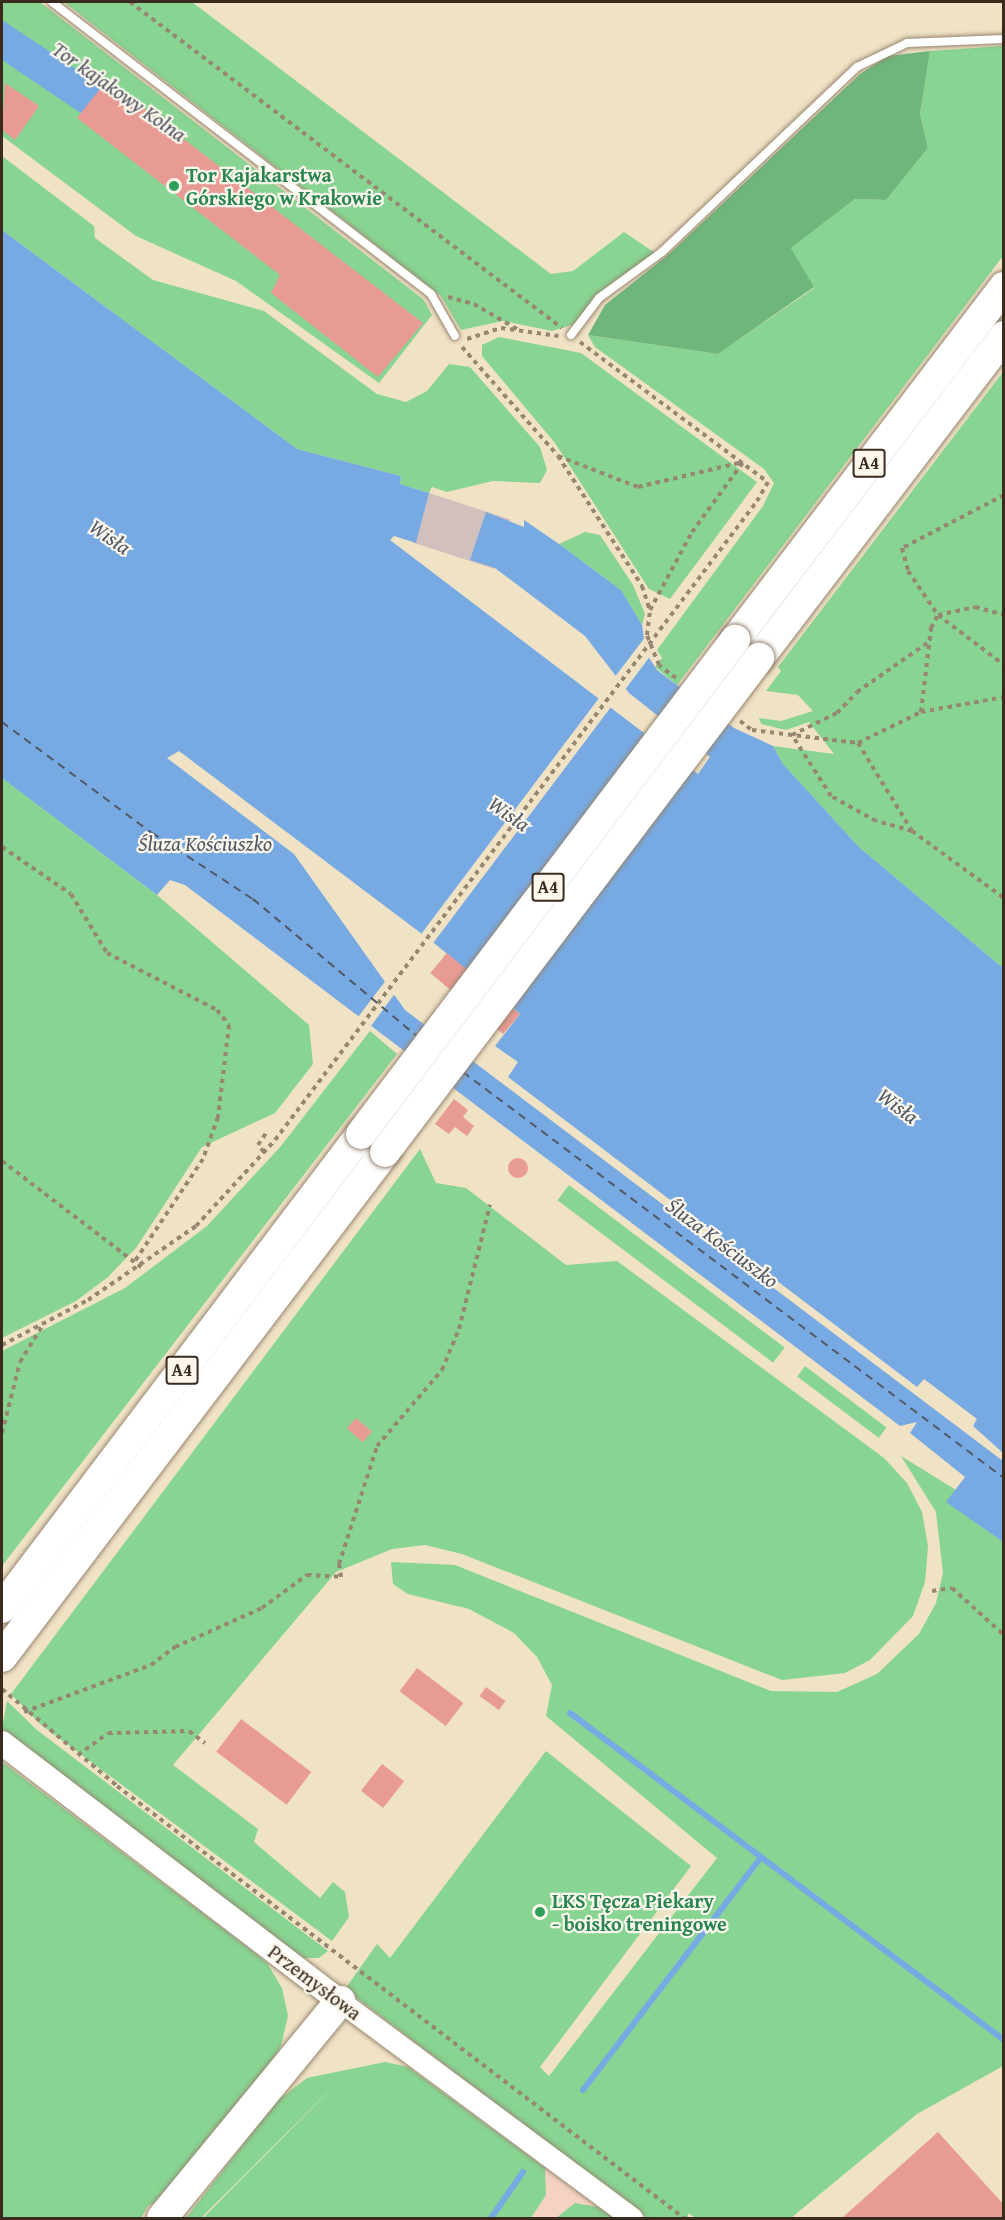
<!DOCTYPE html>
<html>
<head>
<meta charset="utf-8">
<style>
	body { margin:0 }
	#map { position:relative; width:1005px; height:2220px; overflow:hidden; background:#f0e2c5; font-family:"Gentium Book Plus",serif }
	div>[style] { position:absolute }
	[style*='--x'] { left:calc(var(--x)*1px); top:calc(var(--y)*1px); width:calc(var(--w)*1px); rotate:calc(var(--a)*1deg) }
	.built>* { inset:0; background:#f5d3c2 }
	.industrial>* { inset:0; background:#d1c0bd; transform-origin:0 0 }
	.green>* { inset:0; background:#88d492; transform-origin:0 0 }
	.forest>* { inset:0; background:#6eb67c }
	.water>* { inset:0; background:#77aae3 }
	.pier>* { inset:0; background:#f0e2c5; transform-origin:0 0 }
	.stream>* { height:6px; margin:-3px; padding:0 3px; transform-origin:3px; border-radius:3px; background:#77aae3 }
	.ferry>* { height:1.5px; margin-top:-0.75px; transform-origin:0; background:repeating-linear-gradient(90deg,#505763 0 8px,transparent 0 14px) }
	.building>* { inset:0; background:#e89a94; transform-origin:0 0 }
	.round { border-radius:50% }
	.path>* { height:4px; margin-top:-2px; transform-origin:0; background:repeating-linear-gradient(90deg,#968672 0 4.5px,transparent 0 9px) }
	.roads { filter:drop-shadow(0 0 2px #968672) drop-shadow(0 0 2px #968672) }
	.service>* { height:8px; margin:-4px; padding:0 4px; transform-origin:4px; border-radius:4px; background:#fff }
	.tertiary>* { height:21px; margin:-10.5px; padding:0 10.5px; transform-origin:10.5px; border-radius:10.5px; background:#fff }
	.secondary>* { height:24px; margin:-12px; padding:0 12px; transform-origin:12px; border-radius:12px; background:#fff }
	.motorway>* { height:30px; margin:-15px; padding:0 15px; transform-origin:15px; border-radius:15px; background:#fff }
	.path-bridge>* { height:4px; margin-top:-2px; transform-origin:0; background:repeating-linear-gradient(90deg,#968672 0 4.5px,transparent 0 9px) }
	.bridges { filter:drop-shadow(0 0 2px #968672) drop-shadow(0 0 2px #968672) }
	.motorway-bridge>* { height:30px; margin:-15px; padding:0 15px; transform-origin:15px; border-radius:15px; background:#fff }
	.dots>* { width:16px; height:16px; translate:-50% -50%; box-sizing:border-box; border:3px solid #fbf7ec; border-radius:50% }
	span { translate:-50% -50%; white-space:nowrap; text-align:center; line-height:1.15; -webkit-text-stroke:4.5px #fbf7ec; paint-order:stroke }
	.shield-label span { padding:2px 4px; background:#fbf7ec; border:2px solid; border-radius:4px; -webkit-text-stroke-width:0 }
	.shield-label { font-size:18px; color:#3b2a1e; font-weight:700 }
	.leisure-label { font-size:20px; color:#27864d; font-weight:700 }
	.left { translate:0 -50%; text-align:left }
	.street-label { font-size:20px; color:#3b2a1e }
	.water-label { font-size:21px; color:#505763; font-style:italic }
	.frame { position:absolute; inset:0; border:3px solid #3b2a1e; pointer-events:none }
</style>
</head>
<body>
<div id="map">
	<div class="built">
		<div style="clip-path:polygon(545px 2168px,598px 2207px,613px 2218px,531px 2218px,546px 2195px)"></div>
	</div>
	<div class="industrial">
		<div style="left:429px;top:493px;width:86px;height:52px;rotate:18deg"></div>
	</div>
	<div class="green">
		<div style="clip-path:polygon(2px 2px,40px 2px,424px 300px,432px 315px,379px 383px,236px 281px,136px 236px,2px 136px)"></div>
		<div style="clip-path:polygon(64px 2px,192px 2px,551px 274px,573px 271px,624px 232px,658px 255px,597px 299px,575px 324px,552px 331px,503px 321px,461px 330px,441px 296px)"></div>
		<div style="clip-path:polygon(1003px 46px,1003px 256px,677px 685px,655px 667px,662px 658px,657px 650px,763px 506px,774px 483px,764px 469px,595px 347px,588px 335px,718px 354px,814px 288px,791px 248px,855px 199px,886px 200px,928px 148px,920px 114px,930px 51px)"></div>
		<div style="clip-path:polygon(2px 156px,94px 226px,95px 238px,153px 280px,264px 311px,377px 394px,406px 402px,427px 391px,449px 364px,470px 367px,540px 447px,547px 470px,540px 483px,493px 481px,447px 492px,432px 487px,429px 493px,400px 484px,401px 476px,297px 449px,2px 230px)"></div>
		<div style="clip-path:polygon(499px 337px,581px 353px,757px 482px,670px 599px,649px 589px,555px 443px,482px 356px,482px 345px)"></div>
		<div style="clip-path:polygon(1003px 372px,1003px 968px,859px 847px,783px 764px,773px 746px,834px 754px,809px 722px,786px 730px,761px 724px,759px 718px,781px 721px,813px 711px,798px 695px,766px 691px,781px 671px,778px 667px)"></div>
		<div style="clip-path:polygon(585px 532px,600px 535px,633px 585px,645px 614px,642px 625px,621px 590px,559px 544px)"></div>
		<div style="clip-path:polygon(2px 778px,157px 895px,309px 1025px,313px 1064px,275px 1113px,202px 1147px,136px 1248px,108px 1277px,76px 1301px,2px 1338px)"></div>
		<div style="clip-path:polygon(370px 1031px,397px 1054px,2px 1566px,2px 1351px,125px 1288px,207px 1226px,281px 1146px)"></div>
		<div style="clip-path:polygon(420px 1149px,436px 1183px,466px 1188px,566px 1265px,617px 1261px,884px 1458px,907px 1483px,922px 1512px,928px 1546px,925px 1582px,913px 1616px,870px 1660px,845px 1673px,782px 1680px,462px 1554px,425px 1545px,392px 1549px,336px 1572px,173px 1765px,258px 1829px,254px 1842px,320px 1898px,333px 1882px,345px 1892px,349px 1917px,332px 1941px,40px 1724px,11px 1694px)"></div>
		<div style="left:569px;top:1185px;width:270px;height:19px;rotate:37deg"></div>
		<div style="left:805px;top:1366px;width:102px;height:13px;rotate:37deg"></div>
		<div style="clip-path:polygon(901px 1456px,956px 1490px,947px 1502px,1003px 1542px,1003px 2066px,917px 2114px,791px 2218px,696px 2218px,688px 2213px,688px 2218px,647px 2218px,345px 1989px,377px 1944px,390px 1958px,546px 1751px,691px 1866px,540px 2067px,549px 2076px,717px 1858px,546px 1716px,552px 1685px,537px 1657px,514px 1633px,469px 1609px,408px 1594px,393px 1584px,391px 1562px,455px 1565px,771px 1691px,837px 1692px,877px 1674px,919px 1634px,936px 1603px,943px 1573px,936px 1512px)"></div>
		<div style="clip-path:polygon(7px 1701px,37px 1730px,328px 1951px,319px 1958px,303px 1958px,25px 1749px,2px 1729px)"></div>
		<div style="clip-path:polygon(2px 1762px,246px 1946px,267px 1963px,282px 1988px,288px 2016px,281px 2046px,255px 2089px,173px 2191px,148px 2206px,141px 2218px,2px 2218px)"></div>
		<div style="clip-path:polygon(385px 2062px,408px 2067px,545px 2168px,546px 2195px,531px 2218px,203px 2218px,344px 2076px,201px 2218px,186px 2218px,277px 2101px,307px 2078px)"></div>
		<div style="clip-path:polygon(575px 2203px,598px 2207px,613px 2218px,556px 2218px)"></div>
	</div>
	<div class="forest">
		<div style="clip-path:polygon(930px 51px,920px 114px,928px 148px,886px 200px,855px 199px,791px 248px,814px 287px,718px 354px,588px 335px,605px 305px,669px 254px,860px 74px,888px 56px)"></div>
	</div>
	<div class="water">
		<div style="clip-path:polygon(2px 20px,129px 104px,292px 279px,103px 128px,2px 60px)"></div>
		<div style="clip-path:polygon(2px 230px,297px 449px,401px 476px,400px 484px,429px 493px,416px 543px,394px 536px,390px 540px,698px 774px,710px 757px,629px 693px,585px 636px,495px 568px,470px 560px,486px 512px,524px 527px,524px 520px,559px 544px,621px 590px,642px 625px,646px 653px,657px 670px,734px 728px,773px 746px,783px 764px,859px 847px,1003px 968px,1003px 1453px,973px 1426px,977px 1419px,924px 1379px,917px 1387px,508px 1077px,518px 1062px,495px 1046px,520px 1014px,434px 943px,179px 751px,167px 758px,294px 854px,405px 1010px,1003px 1461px,1003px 1542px,946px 1502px,965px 1477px,910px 1433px,917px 1422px,900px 1426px,185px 885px,170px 880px,157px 895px,2px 778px)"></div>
	</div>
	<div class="pier">
		<div style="clip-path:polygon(646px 636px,651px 655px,624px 691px,614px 678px)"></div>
		<div style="left:599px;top:698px;width:15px;height:297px;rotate:37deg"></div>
		<div style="clip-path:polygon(387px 979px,396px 992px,371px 1026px,358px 1017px)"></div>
	</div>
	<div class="stream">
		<div style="--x:570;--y:1713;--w:543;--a:37"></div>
		<div style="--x:583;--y:2090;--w:293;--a:-52.6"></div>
		<div style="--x:491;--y:2218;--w:56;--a:-55.2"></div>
	</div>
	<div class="ferry">
		<div style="--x:2;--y:722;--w:187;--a:36.5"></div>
		<div style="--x:152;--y:833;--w:121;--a:33.2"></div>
		<div style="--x:253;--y:899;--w:214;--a:39.9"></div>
		<div style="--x:463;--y:1072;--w:676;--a:36.89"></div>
	</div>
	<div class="building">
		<div style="clip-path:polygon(107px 80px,423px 323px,378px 377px,271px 293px,280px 275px,77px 118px)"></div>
		<div style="clip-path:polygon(5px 83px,39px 106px,15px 140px,2px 130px)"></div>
		<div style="left:447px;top:953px;width:95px;height:26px;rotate:40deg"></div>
		<div style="clip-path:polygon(454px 1099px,468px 1110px,463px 1117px,474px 1126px,467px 1136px,455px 1127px,449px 1134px,435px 1124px)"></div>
		<div class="round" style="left:508px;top:1158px;width:20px;height:20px"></div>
		<div style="left:356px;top:1418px;width:21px;height:14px;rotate:41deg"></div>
		<div style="left:417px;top:1668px;width:58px;height:29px;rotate:37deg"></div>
		<div style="left:486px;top:1687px;width:24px;height:11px;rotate:36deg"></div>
		<div style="left:241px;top:1719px;width:88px;height:41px;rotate:37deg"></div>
		<div style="left:382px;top:1764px;width:28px;height:34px;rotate:38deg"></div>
		<div style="clip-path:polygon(938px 2132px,1004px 2205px,1004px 2218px,842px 2218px)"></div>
	</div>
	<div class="path">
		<div style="--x:130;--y:2;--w:541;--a:37.04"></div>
		<div style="--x:448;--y:297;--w:27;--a:15"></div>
		<div style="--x:474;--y:304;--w:50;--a:30.2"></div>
		<div style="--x:467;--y:339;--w:36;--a:-18"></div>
		<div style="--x:501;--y:328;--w:58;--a:8"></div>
		<div style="--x:580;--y:342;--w:234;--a:36.7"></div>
		<div style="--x:768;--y:482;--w:22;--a:120"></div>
		<div style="--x:462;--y:347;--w:145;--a:48.6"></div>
		<div style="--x:558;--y:456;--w:155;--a:57.1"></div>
		<div style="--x:642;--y:586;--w:25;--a:72"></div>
		<div style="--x:558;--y:456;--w:86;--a:21.2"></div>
		<div style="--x:638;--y:487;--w:108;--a:-13.4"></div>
		<div style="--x:1004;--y:495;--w:115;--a:152.5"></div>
		<div style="--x:902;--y:548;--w:24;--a:75"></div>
		<div style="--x:908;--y:571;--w:53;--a:55.7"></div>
		<div style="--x:938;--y:615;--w:83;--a:37.1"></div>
		<div style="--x:676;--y:678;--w:21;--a:-143"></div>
		<div style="--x:659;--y:665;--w:32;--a:-112"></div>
		<div style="--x:647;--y:635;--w:25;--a:-83"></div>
		<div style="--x:650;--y:610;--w:89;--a:-61.7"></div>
		<div style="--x:692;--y:532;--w:87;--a:-53.9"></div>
		<div style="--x:921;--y:712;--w:85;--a:-83.2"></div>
		<div style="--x:931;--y:628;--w:15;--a:-62"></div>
		<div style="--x:938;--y:615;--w:38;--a:-12"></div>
		<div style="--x:975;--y:607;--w:30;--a:15"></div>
		<div style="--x:740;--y:721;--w:15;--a:37"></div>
		<div style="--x:752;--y:730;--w:107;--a:7"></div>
		<div style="--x:858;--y:743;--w:70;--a:-26.2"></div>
		<div style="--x:921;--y:712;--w:84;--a:-10.2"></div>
		<div style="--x:858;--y:743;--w:103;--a:58.5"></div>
		<div style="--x:912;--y:831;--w:114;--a:36.1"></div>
		<div style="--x:912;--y:831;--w:37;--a:-164"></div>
		<div style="--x:876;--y:821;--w:51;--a:-150.9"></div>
		<div style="--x:831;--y:796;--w:72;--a:-122.6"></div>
		<div style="--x:792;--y:735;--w:50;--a:-26.1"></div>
		<div style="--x:837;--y:713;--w:29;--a:-46"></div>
		<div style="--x:857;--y:692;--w:89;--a:-34.9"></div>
		<div style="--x:2;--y:847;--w:83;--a:34.3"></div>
		<div style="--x:71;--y:894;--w:69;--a:58.6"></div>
		<div style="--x:107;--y:953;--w:124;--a:27.4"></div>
		<div style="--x:217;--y:1010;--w:19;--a:51"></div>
		<div style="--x:229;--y:1025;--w:93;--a:96.8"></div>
		<div style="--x:218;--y:1117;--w:45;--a:109.7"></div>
		<div style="--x:203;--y:1159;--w:123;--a:123.7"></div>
		<div style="--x:264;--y:1152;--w:9;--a:-131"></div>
		<div style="--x:258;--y:1145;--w:14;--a:-56"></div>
		<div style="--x:2;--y:1161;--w:175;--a:37.3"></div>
		<div style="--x:2;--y:1345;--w:97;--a:-27.6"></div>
		<div style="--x:88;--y:1300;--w:131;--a:-34.4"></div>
		<div style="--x:196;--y:1226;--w:117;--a:-47.4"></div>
		<div style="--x:2;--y:1433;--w:73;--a:-75.8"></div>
		<div style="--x:20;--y:1362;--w:46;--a:-58.4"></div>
		<div style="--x:932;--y:1591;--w:20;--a:-9"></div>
		<div style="--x:952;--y:1588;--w:70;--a:42.1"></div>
		<div style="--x:2;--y:1689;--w:150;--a:40.1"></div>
		<div style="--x:117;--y:1786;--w:713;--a:37.3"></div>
		<div style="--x:24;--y:1712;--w:135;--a:-20.3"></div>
		<div style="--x:151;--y:1665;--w:30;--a:-37"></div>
		<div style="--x:175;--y:1647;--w:95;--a:-24.1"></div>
		<div style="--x:262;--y:1608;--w:56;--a:-36.3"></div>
		<div style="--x:307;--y:1575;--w:34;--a:3"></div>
		<div style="--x:341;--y:1577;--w:13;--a:-99"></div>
		<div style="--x:339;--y:1564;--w:124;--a:-72.1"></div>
		<div style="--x:377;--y:1446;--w:100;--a:-49.5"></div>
		<div style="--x:442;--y:1370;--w:44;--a:-67.5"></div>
		<div style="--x:459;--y:1329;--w:128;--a:-76"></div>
		<div style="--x:78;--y:1755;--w:37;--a:-36"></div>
		<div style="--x:108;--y:1733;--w:81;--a:-1.4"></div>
		<div style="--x:189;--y:1731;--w:20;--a:37"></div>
	</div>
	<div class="roads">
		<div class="service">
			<div style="--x:52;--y:2;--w:478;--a:37.6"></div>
			<div style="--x:431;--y:294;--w:48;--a:60.3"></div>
			<div style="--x:571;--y:335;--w:46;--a:-52.9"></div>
			<div style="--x:599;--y:298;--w:78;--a:-36.1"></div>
			<div style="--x:662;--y:252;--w:269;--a:-43.5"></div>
			<div style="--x:857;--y:67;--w:55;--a:-25.6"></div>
			<div style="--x:907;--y:43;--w:97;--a:-2.4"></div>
		</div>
		<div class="tertiary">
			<div style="--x:340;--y:2001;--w:364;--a:36.6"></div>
		</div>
		<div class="secondary">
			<div style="--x:2;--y:1743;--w:425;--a:37.4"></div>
		</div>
		<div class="motorway">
			<div style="--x:735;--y:640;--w:444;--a:-52.7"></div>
			<div style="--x:759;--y:658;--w:405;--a:-52.7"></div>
			<div style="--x:2;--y:1608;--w:595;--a:-52.86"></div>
			<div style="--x:2;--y:1657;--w:634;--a:-52.82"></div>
			<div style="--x:162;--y:2218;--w:281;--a:-50.6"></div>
		</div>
	</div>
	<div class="path-bridge">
		<div style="--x:275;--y:1140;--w:800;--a:-52.97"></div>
	</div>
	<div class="bridges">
		<div class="motorway-bridge">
			<div style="--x:361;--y:1134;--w:620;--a:-52.87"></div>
			<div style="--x:385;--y:1152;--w:620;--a:-52.87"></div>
		</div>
	</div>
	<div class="dots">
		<div style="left:174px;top:186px;background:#2e9e5b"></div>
		<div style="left:540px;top:1912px;background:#2e9e5b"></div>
	</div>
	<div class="shield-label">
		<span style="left:869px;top:463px">A4</span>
		<span style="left:548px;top:887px">A4</span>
		<span style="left:182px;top:1370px">A4</span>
	</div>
	<div class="leisure-label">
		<span class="left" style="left:186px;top:186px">Tor Kajakarstwa<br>Górskiego w Krakowie</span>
		<span class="left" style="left:552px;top:1912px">LKS Tęcza Piekary<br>- boisko treningowe</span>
	</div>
	<div class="street-label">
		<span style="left:315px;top:1982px;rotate:37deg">Przemysłowa</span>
	</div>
	<div class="water-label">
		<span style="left:119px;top:92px;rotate:35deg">Tor kajakowy Kolna</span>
		<span style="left:110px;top:537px;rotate:35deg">Wisła</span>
		<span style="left:509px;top:814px;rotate:35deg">Wisła</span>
		<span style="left:205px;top:844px">Śluza Kościuszko</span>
		<span style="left:898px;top:1106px;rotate:37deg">Wisła</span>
		<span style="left:722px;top:1243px;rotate:37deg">Śluza Kościuszko</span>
	</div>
	<div class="frame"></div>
</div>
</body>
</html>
